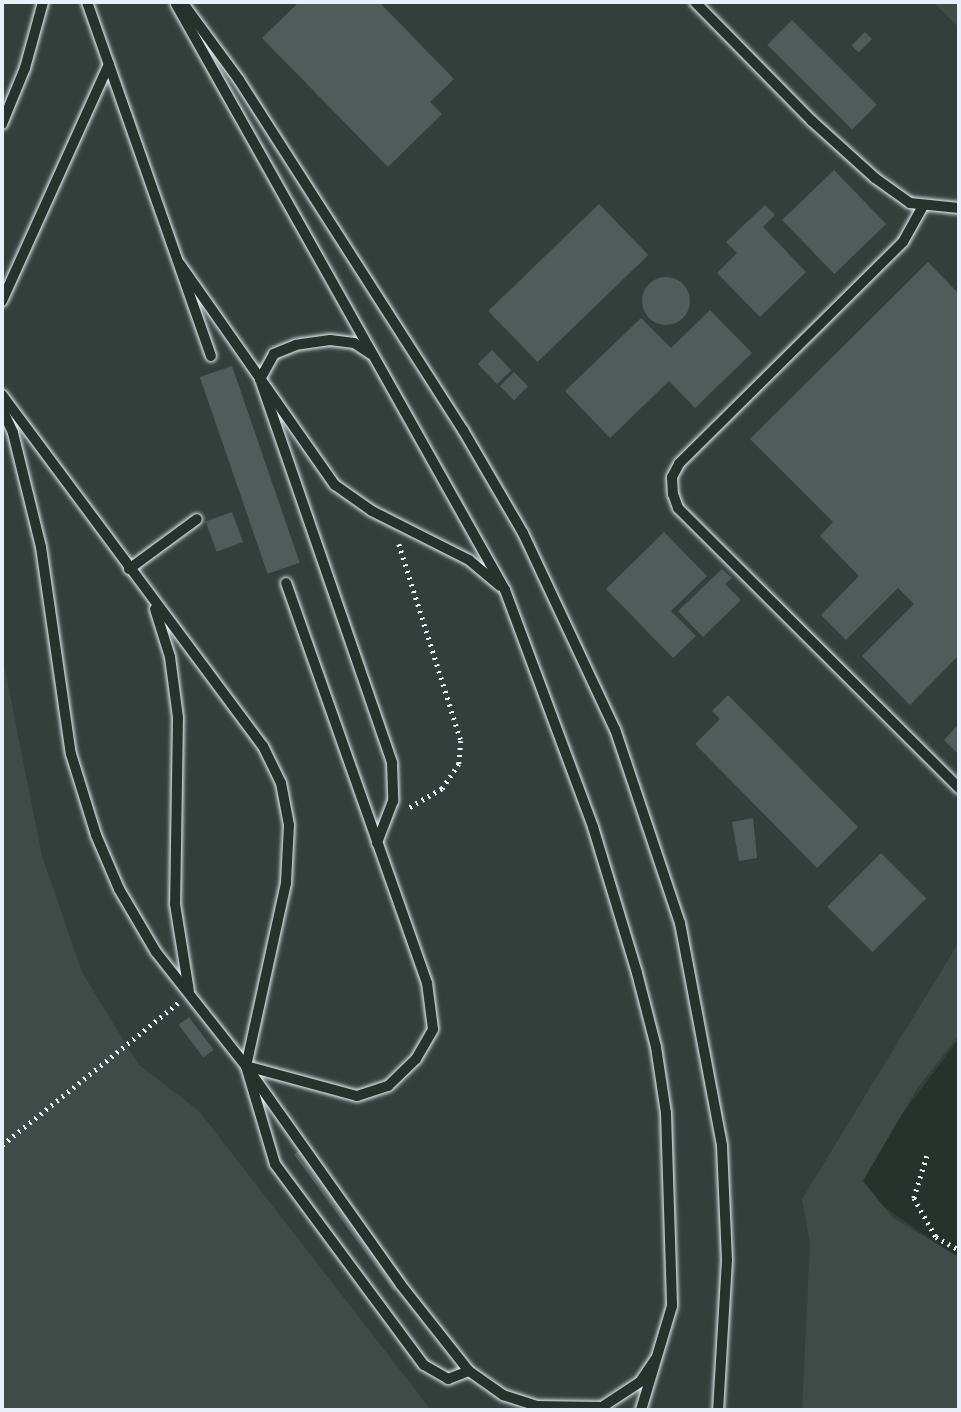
<!DOCTYPE html>
<html>
<head>
<meta charset="utf-8">
<style>
	body { margin:0 }
	#map { position:relative; width:961px; height:1412px; overflow:hidden; background:#26332d; font-family:"Playpen Sans",sans-serif }
	div>[style] { position:absolute }
	[style*='--x'] { left:calc(var(--x)*1px); top:calc(var(--y)*1px); width:calc(var(--w)*1px); rotate:calc(var(--a)*1deg) }
	.built>* { inset:0; background:#333f3a }
	.green>* { inset:0; background:#3e4b47 }
	.building>* { inset:0; background:#505c59; transform-origin:0 0 }
	.round { border-radius:50% }
	.path>* { height:4.5px; margin-top:-2.25px; transform-origin:0; background:repeating-linear-gradient(90deg,#e8f1f8 0 2px,transparent 0 7px) }
	.roads { filter:drop-shadow(0 0 2px #e8f1f8) drop-shadow(0 0 2px #e8f1f8) }
	.lane>* { height:10px; margin:-5px; padding:0 5px; transform-origin:5px; border-radius:5px; background:#26332d }
	span { translate:-50% -50%; white-space:nowrap; text-align:center; line-height:1.15; -webkit-text-stroke:6px #26332d; paint-order:stroke }
	.frame { position:absolute; inset:0; border:4px solid #e8f1f8; pointer-events:none }
</style>
</head>
<body>
<div id="map">
	<div class="built">
		<div style="clip-path:polygon(2px 2px,933px 2px,959px 28px,959px 1039px,850px 1183px,959px 1259px,959px 1410px,2px 1410px)"></div>
	</div>
	<div class="green">
		<div style="clip-path:polygon(933px 2px,959px 2px,959px 28px)"></div>
		<div style="clip-path:polygon(2px 654px,42px 856px,82px 972px,138px 1064px,199px 1111px,431px 1410px,2px 1410px)"></div>
		<div style="clip-path:polygon(959px 942px,959px 1035px,916px 1090px,863px 1181px,893px 1218px,959px 1257px,959px 1410px,802px 1410px,810px 1244px,802px 1199px)"></div>
	</div>
	<div class="building">
		<div style="clip-path:polygon(299px 2px,379px 2px,454px 79px,430px 102px,442px 114px,388px 167px,262px 38px)"></div>
		<div style="left:792px;top:20px;width:120px;height:35px;rotate:45deg"></div>
		<div style="left:865px;top:32px;width:10px;height:19px;rotate:45deg"></div>
		<div style="left:834px;top:170px;width:75px;height:72px;rotate:46deg"></div>
		<div style="left:599px;top:204px;width:71px;height:154px;rotate:46deg"></div>
		<div style="clip-path:polygon(765px 205px,775px 215px,763px 227px,806px 272px,760px 317px,717px 273px,737px 253px,726px 242px)"></div>
		<div style="clip-path:polygon(928px 262px,959px 294px,959px 655px,910px 705px,862px 656px,914px 604px,898px 588px,846px 640px,821px 615px,859px 576px,820px 536px,833px 522px,750px 439px)"></div>
		<div class="round" style="left:642px;top:277px;width:48px;height:48px"></div>
		<div style="clip-path:polygon(710px 310px,752px 353px,695px 408px,669px 381px,610px 438px,565px 391px,641px 318px,671px 348px)"></div>
		<div style="left:492px;top:350px;width:28px;height:20px;rotate:46deg"></div>
		<div style="left:232px;top:366px;width:208px;height:34px;rotate:71deg"></div>
		<div style="left:514px;top:372px;width:20px;height:20px;rotate:45deg"></div>
		<div style="left:232px;top:512px;width:32px;height:28px;rotate:70deg"></div>
		<div style="clip-path:polygon(664px 532px,707px 576px,671px 611px,696px 636px,673px 658px,606px 589px)"></div>
		<div style="clip-path:polygon(722px 569px,732px 578px,725px 584px,741px 600px,703px 637px,678px 611px)"></div>
		<div style="clip-path:polygon(728px 695px,858px 827px,817px 868px,695px 744px,720px 719px,712px 711px)"></div>
		<div style="clip-path:polygon(959px 724px,959px 755px,944px 740px)"></div>
		<div style="clip-path:polygon(753px 818px,757px 858px,739px 861px,732px 822px)"></div>
		<div style="left:881px;top:853px;width:64px;height:76px;rotate:45deg"></div>
		<div style="left:189px;top:1017px;width:41px;height:13px;rotate:53deg"></div>
		<div style="left:307px;top:1145px;width:169px;height:16px;rotate:54deg"></div>
	</div>
	<div class="path">
		<div style="--x:399;--y:544;--w:207;--a:72.5"></div>
		<div style="--x:461;--y:741;--w:23;--a:95"></div>
		<div style="--x:459;--y:764;--w:30;--a:124"></div>
		<div style="--x:442;--y:789;--w:39;--a:150"></div>
		<div style="--x:2;--y:1145;--w:226;--a:-38.9"></div>
		<div style="--x:927;--y:1156;--w:44;--a:107.2"></div>
		<div style="--x:914;--y:1198;--w:45;--a:60.6"></div>
		<div style="--x:936;--y:1237;--w:26;--a:29"></div>
	</div>
	<div class="roads">
		<div class="lane">
			<div style="--x:87;--y:2;--w:375;--a:70.7"></div>
			<div style="--x:182;--y:2;--w:97;--a:53.8"></div>
			<div style="--x:239;--y:80;--w:416;--a:57.4"></div>
			<div style="--x:463;--y:430;--w:119;--a:59.8"></div>
			<div style="--x:523;--y:533;--w:217;--a:64.9"></div>
			<div style="--x:615;--y:729;--w:205;--a:71.5"></div>
			<div style="--x:680;--y:923;--w:227;--a:79.3"></div>
			<div style="--x:722;--y:1146;--w:114;--a:87.5"></div>
			<div style="--x:727;--y:1260;--w:150;--a:93.4"></div>
			<div style="--x:695;--y:2;--w:167;--a:45.5"></div>
			<div style="--x:812;--y:121;--w:85;--a:42.1"></div>
			<div style="--x:875;--y:178;--w:43;--a:35.5"></div>
			<div style="--x:910;--y:203;--w:49;--a:5.8"></div>
			<div style="--x:176;--y:4;--w:672;--a:60.69"></div>
			<div style="--x:505;--y:590;--w:253;--a:69.6"></div>
			<div style="--x:593;--y:827;--w:152;--a:73.2"></div>
			<div style="--x:637;--y:973;--w:76;--a:75.6"></div>
			<div style="--x:656;--y:1047;--w:67;--a:81.4"></div>
			<div style="--x:666;--y:1113;--w:193;--a:88.2"></div>
			<div style="--x:672;--y:1306;--w:109;--a:106.6"></div>
			<div style="--x:2;--y:124;--w:61;--a:-67.7"></div>
			<div style="--x:25;--y:68;--w:68;--a:-74.7"></div>
			<div style="--x:923;--y:206;--w:41;--a:119.1"></div>
			<div style="--x:903;--y:242;--w:315;--a:135.3"></div>
			<div style="--x:679;--y:464;--w:15;--a:118"></div>
			<div style="--x:672;--y:477;--w:17;--a:87"></div>
			<div style="--x:673;--y:494;--w:15;--a:70"></div>
			<div style="--x:678;--y:508;--w:397;--a:44.9"></div>
			<div style="--x:180;--y:264;--w:270;--a:55"></div>
			<div style="--x:335;--y:485;--w:45;--a:35.1"></div>
			<div style="--x:372;--y:511;--w:109;--a:26.8"></div>
			<div style="--x:469;--y:560;--w:40;--a:40"></div>
			<div style="--x:2;--y:301;--w:260;--a:-65.7"></div>
			<div style="--x:371;--y:354;--w:20;--a:-147"></div>
			<div style="--x:354;--y:343;--w:24;--a:-173"></div>
			<div style="--x:330;--y:340;--w:34;--a:172"></div>
			<div style="--x:296;--y:345;--w:24;--a:158"></div>
			<div style="--x:274;--y:354;--w:29;--a:119"></div>
			<div style="--x:260;--y:379;--w:406;--a:71"></div>
			<div style="--x:392;--y:763;--w:38;--a:88"></div>
			<div style="--x:393;--y:801;--w:45;--a:110.9"></div>
			<div style="--x:2;--y:395;--w:437;--a:53.4"></div>
			<div style="--x:263;--y:746;--w:41;--a:64.1"></div>
			<div style="--x:281;--y:783;--w:43;--a:79.2"></div>
			<div style="--x:289;--y:825;--w:58;--a:93"></div>
			<div style="--x:286;--y:883;--w:187;--a:102.3"></div>
			<div style="--x:246;--y:1066;--w:102;--a:73.5"></div>
			<div style="--x:275;--y:1164;--w:250;--a:53.5"></div>
			<div style="--x:424;--y:1365;--w:28;--a:30"></div>
			<div style="--x:448;--y:1379;--w:22;--a:-21"></div>
			<div style="--x:2;--y:409;--w:26;--a:65"></div>
			<div style="--x:13;--y:433;--w:117;--a:76.2"></div>
			<div style="--x:41;--y:547;--w:209;--a:81.8"></div>
			<div style="--x:71;--y:754;--w:85;--a:72.8"></div>
			<div style="--x:96;--y:835;--w:59;--a:66.9"></div>
			<div style="--x:119;--y:889;--w:73;--a:59.6"></div>
			<div style="--x:156;--y:952;--w:145;--a:51.7"></div>
			<div style="--x:246;--y:1066;--w:268;--a:54.7"></div>
			<div style="--x:401;--y:1285;--w:110;--a:51.7"></div>
			<div style="--x:469;--y:1371;--w:42;--a:35.2"></div>
			<div style="--x:503;--y:1395;--w:35;--a:18"></div>
			<div style="--x:536;--y:1406;--w:66;--a:0.9"></div>
			<div style="--x:602;--y:1407;--w:45;--a:-33.3"></div>
			<div style="--x:640;--y:1382;--w:27;--a:-56"></div>
			<div style="--x:129;--y:569;--w:84;--a:-36.3"></div>
			<div style="--x:155;--y:609;--w:50;--a:72.6"></div>
			<div style="--x:170;--y:657;--w:62;--a:82.5"></div>
			<div style="--x:178;--y:718;--w:186;--a:90.9"></div>
			<div style="--x:175;--y:904;--w:88;--a:80.9"></div>
			<div style="--x:246;--y:1066;--w:115;--a:15.1"></div>
			<div style="--x:357;--y:1096;--w:33;--a:-18"></div>
			<div style="--x:388;--y:1086;--w:39;--a:-44"></div>
			<div style="--x:416;--y:1059;--w:34;--a:-60"></div>
			<div style="--x:433;--y:1029;--w:46;--a:-97.4"></div>
			<div style="--x:427;--y:983;--w:424;--a:-109.4"></div>
		</div>
	</div>
	<div class="frame"></div>
</div>
</body>
</html>
